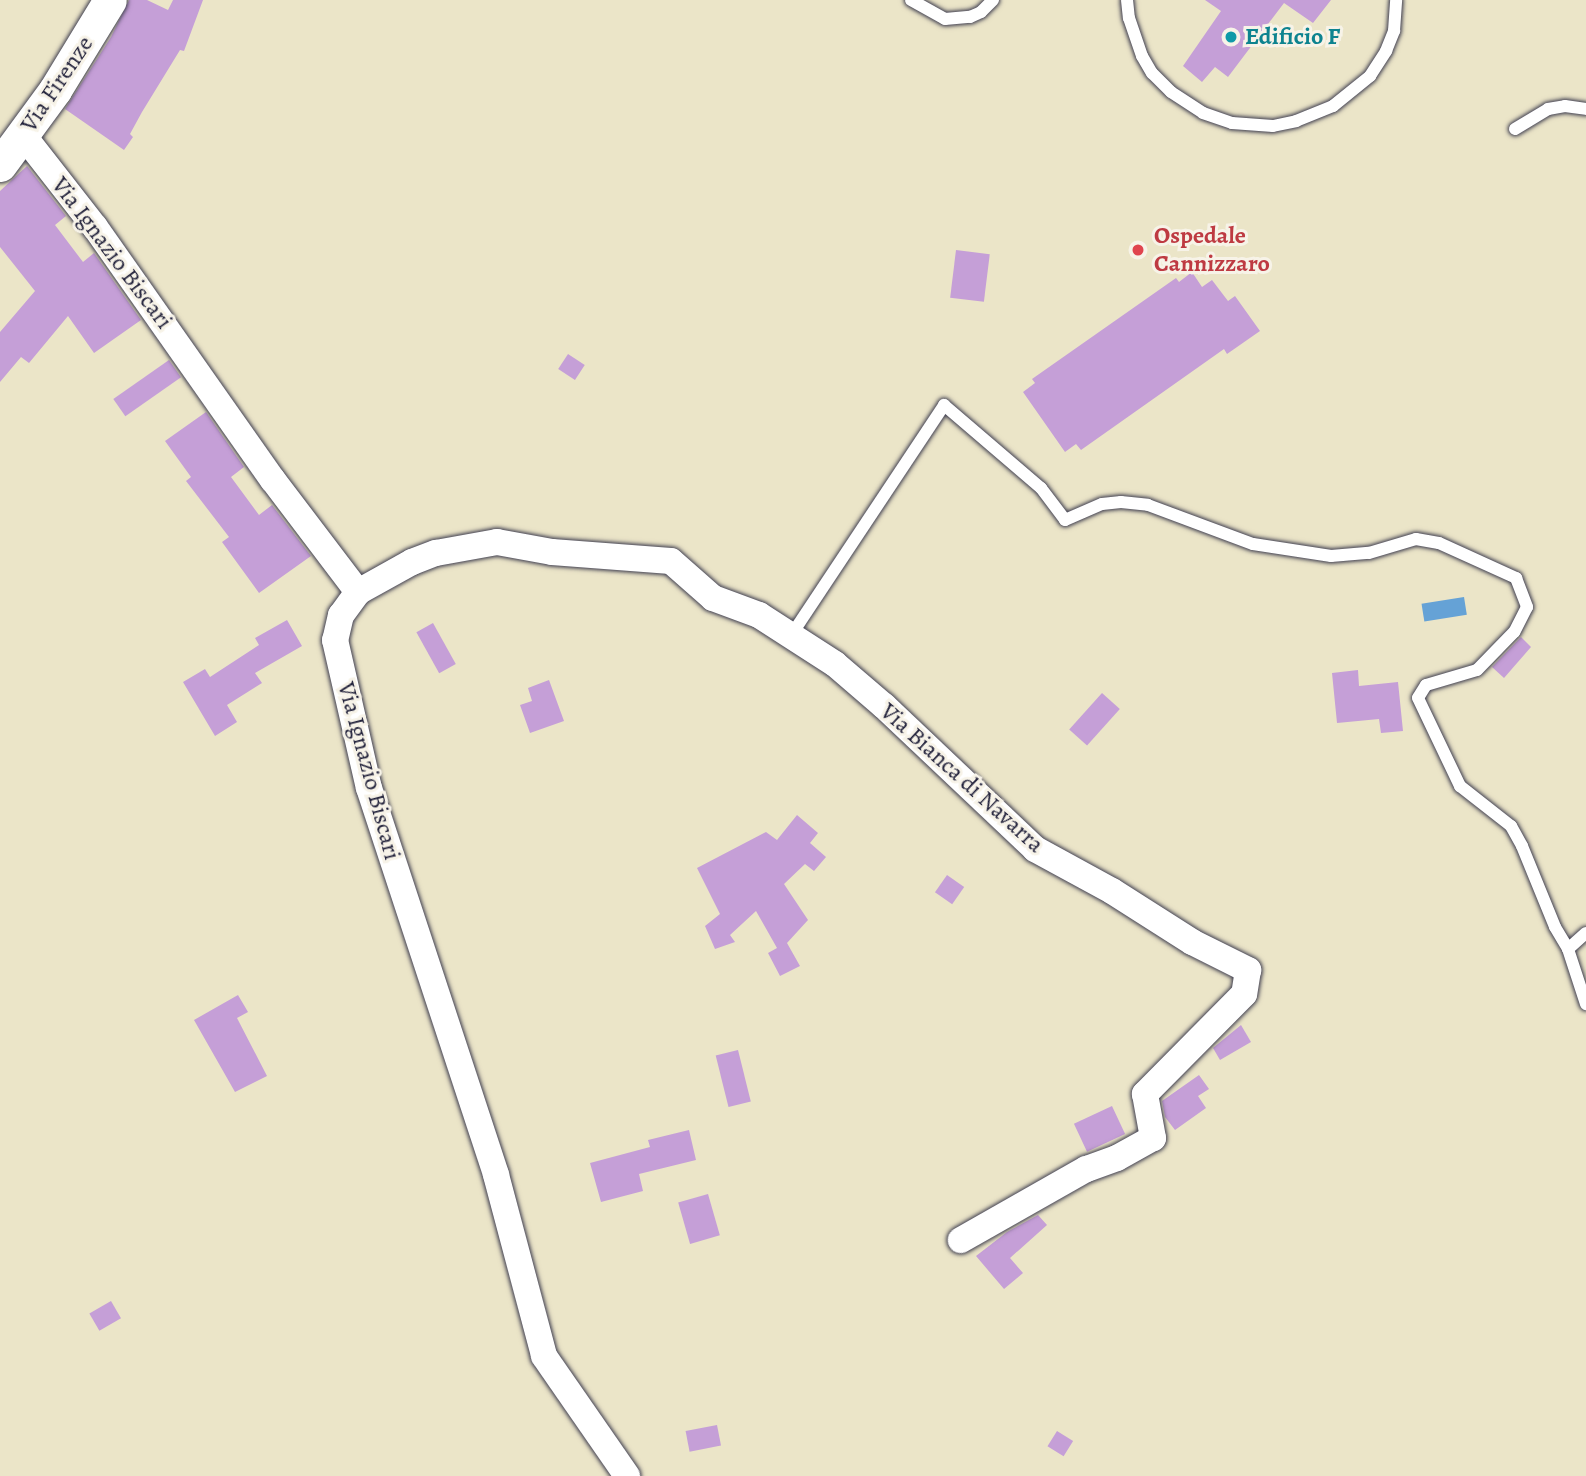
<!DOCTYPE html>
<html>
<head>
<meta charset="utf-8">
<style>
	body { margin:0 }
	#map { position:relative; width:1586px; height:1476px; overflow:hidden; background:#ebe5c8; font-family:Alegreya,serif }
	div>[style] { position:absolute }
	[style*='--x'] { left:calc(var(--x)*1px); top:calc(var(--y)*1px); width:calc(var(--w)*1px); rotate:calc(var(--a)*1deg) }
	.water>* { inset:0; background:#65a2d6; transform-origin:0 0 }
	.building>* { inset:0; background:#c59fd7; transform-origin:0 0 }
	.roads { filter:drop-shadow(0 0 2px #403f50) drop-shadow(0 0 2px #403f50) }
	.service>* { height:12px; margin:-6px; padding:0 6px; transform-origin:6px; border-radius:6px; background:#fff }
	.minor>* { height:26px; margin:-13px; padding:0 13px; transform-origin:13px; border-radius:13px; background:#fff }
	.tertiary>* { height:33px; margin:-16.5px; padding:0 16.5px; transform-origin:16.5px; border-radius:16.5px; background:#fff }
	.dots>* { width:19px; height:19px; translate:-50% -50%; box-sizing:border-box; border:4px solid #f7f3e8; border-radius:50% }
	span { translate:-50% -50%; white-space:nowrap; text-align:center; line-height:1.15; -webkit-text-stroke:6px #f7f3e8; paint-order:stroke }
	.culture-label { font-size:24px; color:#0d838f; font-weight:700 }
	.left { translate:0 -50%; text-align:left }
	.street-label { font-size:24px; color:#22223b }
	.health-label { font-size:24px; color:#be3a42; font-weight:700 }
</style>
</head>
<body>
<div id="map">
	<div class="water">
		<div style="left:1464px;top:597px;width:18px;height:43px;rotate:81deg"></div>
	</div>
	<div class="building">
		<div style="clip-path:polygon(129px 0,147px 0,168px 10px,173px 0,203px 0,184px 51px,180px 50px,142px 112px,130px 134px,133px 137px,124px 150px,65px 109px,111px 37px)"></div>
		<div style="clip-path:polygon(1205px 0,1331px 0,1313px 23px,1284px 3px,1228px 77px,1215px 67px,1202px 82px,1183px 66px,1221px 11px)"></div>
		<div style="clip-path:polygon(27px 166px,66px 216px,55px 225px,83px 262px,94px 253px,141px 320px,94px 353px,68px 316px,29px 363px,21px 357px,0 382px,0 332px,35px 291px,0 247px,0 191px)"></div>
		<div style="left:956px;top:250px;width:34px;height:48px;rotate:7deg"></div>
		<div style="clip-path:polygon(1192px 272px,1202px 287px,1212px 280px,1228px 301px,1235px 296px,1260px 331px,1227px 354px,1224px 349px,1081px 450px,1076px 444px,1065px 452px,1023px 392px,1035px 383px,1032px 379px,1176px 278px,1179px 282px)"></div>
		<div style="left:568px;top:354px;width:20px;height:18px;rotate:33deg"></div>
		<div style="left:169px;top:360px;width:21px;height:68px;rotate:55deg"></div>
		<div style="clip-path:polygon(206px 412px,244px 467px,231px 477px,259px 515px,272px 505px,311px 556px,259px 593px,222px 542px,229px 537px,186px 481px,191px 477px,165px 441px)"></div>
		<div style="clip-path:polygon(287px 620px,302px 646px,255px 673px,262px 683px,227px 705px,237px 722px,215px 736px,183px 682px,205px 669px,210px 677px,259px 645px,255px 638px)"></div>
		<div style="left:433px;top:623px;width:47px;height:19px;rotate:61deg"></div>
		<div style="clip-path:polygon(1521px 637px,1531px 647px,1504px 678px,1492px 667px)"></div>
		<div style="clip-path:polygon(1358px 670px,1359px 686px,1398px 682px,1403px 731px,1381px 733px,1379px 719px,1337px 723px,1332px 673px)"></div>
		<div style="clip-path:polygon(549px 680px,564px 721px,530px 733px,520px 705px,532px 701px,528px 688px)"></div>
		<div style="left:1102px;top:693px;width:24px;height:49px;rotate:42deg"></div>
		<div style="clip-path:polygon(797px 815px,818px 833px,810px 843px,826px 857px,814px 871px,805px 864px,784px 884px,808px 920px,787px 943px,800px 966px,780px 976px,768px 953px,777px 948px,756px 911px,730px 935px,735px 942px,715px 949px,705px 926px,720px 914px,697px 868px,766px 832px,777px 840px)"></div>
		<div style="left:947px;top:875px;width:21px;height:21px;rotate:35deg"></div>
		<div style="clip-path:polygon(238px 995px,248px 1012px,237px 1018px,267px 1076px,235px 1092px,194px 1020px)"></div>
		<div style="clip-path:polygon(1241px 1025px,1251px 1042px,1220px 1060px,1213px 1048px)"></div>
		<div style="left:738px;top:1050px;width:53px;height:23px;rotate:76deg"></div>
		<div style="clip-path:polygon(1199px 1075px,1209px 1089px,1198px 1096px,1206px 1108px,1175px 1130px,1165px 1117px,1162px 1101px)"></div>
		<div style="left:1112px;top:1106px;width:31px;height:42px;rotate:65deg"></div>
		<div style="clip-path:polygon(689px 1130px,696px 1160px,639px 1174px,643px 1191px,601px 1202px,590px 1163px,650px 1147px,648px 1140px)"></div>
		<div style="left:708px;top:1194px;width:43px;height:31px;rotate:74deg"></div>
		<div style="clip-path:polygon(1038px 1215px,1047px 1225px,1010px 1258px,1023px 1273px,1004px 1289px,976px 1256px,1007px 1232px)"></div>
		<div style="left:111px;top:1301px;width:20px;height:25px;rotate:60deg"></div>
		<div style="left:717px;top:1425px;width:21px;height:32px;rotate:79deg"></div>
		<div style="left:1057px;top:1431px;width:19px;height:18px;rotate:32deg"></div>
	</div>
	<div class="roads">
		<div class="service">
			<div style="--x:911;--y:0;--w:39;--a:29"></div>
			<div style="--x:945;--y:19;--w:25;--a:-5"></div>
			<div style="--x:970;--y:17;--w:12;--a:-24"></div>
			<div style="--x:981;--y:12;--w:17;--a:-45"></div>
			<div style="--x:1127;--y:0;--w:18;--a:84"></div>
			<div style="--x:1129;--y:18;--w:40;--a:71.1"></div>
			<div style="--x:1142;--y:56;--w:20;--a:60"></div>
			<div style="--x:1152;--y:73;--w:27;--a:45"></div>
			<div style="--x:1171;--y:92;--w:38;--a:33"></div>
			<div style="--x:1203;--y:113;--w:31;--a:19"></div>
			<div style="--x:1232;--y:123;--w:41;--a:4.2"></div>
			<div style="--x:1273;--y:126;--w:24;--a:-12"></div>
			<div style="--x:1296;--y:121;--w:40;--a:-22"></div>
			<div style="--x:1333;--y:106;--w:48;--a:-39"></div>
			<div style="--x:1370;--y:76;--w:30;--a:-57"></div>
			<div style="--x:1386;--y:51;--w:22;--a:-68"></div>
			<div style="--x:1394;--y:31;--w:31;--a:-86"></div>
			<div style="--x:1515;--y:129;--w:39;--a:-31"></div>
			<div style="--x:1548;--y:109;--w:17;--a:-10"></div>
			<div style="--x:1565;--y:106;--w:21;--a:8"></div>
			<div style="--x:792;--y:634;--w:275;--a:-56.4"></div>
			<div style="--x:944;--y:405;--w:128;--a:40.6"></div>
			<div style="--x:1041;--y:488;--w:40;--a:53"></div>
			<div style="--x:1065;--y:520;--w:40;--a:-23.4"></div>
			<div style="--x:1102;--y:504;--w:19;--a:-6"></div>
			<div style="--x:1121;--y:502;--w:27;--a:6"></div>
			<div style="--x:1148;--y:505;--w:112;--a:20.4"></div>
			<div style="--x:1253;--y:544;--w:79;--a:8.7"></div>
			<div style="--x:1331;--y:556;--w:38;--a:-5"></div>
			<div style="--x:1369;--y:553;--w:49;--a:-16.6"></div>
			<div style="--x:1416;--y:539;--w:23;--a:10"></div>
			<div style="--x:1439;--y:543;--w:85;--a:24.4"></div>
			<div style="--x:1516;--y:578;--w:31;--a:69"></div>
			<div style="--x:1527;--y:607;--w:28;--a:117"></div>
			<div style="--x:1514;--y:632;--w:53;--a:134.2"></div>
			<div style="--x:1477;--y:670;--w:53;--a:163.6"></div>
			<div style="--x:1426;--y:685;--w:15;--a:122"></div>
			<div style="--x:1418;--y:698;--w:98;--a:64.5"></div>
			<div style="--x:1460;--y:786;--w:65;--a:38.1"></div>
			<div style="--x:1511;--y:826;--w:23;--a:61"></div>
			<div style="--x:1522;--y:846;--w:87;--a:67.8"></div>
			<div style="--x:1555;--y:927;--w:26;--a:59"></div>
			<div style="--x:1568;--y:949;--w:58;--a:71.9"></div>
			<div style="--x:1568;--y:949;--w:24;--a:-42"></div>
		</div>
		<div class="minor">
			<div style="--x:23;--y:135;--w:117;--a:52"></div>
			<div style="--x:95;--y:227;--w:309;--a:54.9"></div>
			<div style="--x:273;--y:480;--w:141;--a:52.8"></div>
			<div style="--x:358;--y:592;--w:29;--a:126"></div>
			<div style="--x:341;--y:615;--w:26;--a:103"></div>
			<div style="--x:335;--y:640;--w:152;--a:77.1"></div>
			<div style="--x:369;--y:788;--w:407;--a:71.8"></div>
			<div style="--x:496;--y:1175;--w:187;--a:75.1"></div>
			<div style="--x:544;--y:1356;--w:146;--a:55.3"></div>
			<div style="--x:358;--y:592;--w:62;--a:-29.1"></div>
			<div style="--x:412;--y:562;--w:26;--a:-21"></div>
			<div style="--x:436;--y:553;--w:62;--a:-10.2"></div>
			<div style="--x:497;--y:542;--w:56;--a:10.3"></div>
			<div style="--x:552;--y:552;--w:119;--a:4.3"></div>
			<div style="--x:671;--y:561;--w:56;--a:41.4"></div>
			<div style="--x:713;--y:598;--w:49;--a:20.3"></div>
			<div style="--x:759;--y:615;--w:90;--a:32.8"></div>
			<div style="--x:835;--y:664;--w:65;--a:40.6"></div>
			<div style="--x:884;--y:706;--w:208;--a:43.4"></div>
			<div style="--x:1035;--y:849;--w:88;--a:28.6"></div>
			<div style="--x:1112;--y:891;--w:95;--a:32.5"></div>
			<div style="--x:1192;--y:942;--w:63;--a:26.6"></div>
			<div style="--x:1248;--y:970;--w:24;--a:99"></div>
			<div style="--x:1244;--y:994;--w:141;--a:134.7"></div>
			<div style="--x:1145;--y:1094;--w:45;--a:79.7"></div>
			<div style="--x:1153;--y:1138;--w:41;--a:150.9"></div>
			<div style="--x:1117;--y:1158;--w:33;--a:160"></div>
			<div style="--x:1086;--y:1169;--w:144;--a:150.4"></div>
		</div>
		<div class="tertiary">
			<div style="--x:0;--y:165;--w:93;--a:-53.7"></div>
			<div style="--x:55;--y:90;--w:105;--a:-58.6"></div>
		</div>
	</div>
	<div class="dots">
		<div style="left:1231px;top:37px;background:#0f9aa8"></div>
		<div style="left:1138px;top:250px;background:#e0444e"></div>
	</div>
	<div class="culture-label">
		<span class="left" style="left:1245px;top:37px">Edificio F</span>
	</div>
	<div class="street-label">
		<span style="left:57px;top:84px;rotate:-56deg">Via Firenze</span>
		<span style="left:112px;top:253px;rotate:53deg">Via Ignazio Biscari</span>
		<span style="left:369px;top:771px;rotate:75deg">Via Ignazio Biscari</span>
		<span style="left:962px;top:778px;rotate:42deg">Via Bianca di Navarra</span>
	</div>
	<div class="health-label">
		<span class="left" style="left:1154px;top:250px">Ospedale<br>Cannizzaro</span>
	</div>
</div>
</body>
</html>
